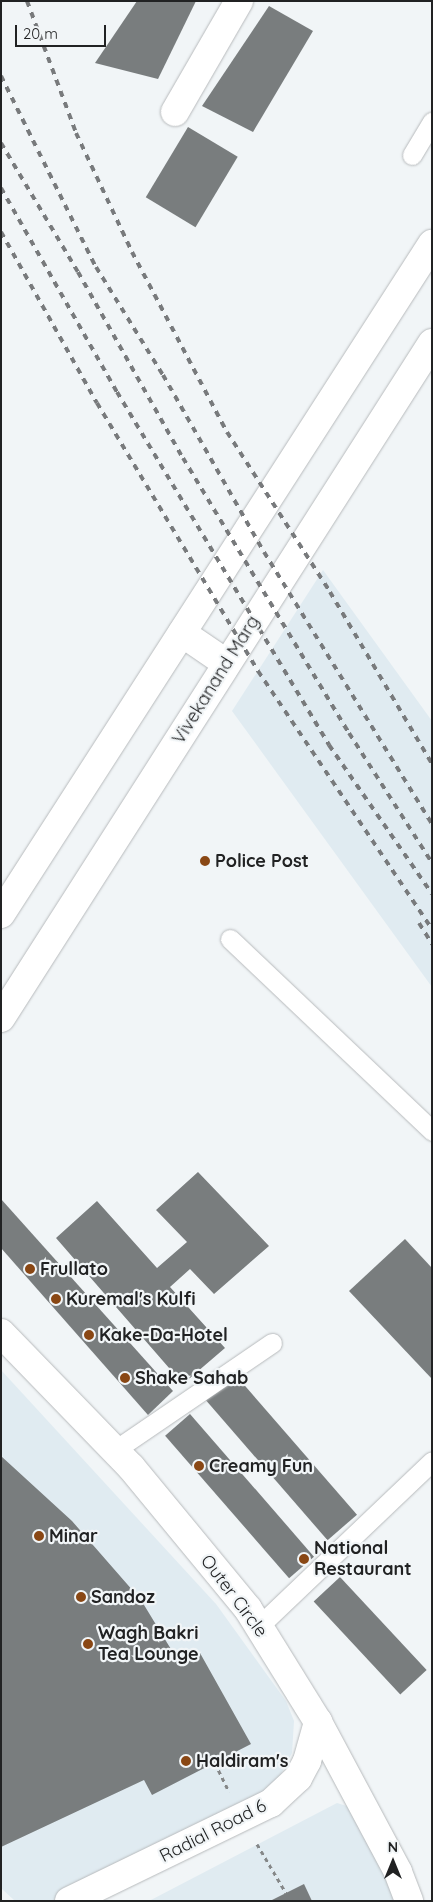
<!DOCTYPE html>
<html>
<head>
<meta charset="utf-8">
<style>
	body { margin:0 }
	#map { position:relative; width:433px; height:1902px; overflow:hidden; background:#f1f5f7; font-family:Quicksand,sans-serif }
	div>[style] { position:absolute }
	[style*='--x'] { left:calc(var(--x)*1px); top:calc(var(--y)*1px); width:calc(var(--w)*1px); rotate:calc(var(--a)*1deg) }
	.built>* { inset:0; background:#e0ebf1 }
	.building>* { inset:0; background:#797d7e; transform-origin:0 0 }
	.path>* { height:3px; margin-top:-1.5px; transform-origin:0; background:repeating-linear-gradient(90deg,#858788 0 4px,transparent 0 8px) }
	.roads { filter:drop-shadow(0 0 1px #b7babc) drop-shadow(0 0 1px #b7babc) }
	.lane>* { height:19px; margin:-9.5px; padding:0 9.5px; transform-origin:9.5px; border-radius:9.5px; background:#fff }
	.street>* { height:28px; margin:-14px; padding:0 14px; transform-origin:14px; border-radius:14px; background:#fff }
	.secondary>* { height:28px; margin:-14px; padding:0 14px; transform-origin:14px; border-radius:14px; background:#fff }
	.rail>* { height:4px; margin-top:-2px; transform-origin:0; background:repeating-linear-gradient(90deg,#787a7c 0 6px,transparent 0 12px) }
	.dots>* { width:14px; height:14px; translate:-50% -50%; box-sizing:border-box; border:2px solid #f1f5f7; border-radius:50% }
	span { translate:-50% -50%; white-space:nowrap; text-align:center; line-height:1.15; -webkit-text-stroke:4.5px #f1f5f7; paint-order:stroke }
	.street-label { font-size:18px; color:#212223 }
	.poi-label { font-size:18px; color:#212223; font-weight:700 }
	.left { translate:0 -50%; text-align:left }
	.frame { position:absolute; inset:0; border:2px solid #212223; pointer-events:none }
	.north { position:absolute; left:368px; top:1837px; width:50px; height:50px; -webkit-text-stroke:4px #f1f5f7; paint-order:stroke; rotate:0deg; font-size:14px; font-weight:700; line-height:20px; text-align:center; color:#212223 }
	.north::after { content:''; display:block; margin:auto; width:18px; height:22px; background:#212223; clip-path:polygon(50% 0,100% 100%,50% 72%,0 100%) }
	.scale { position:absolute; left:15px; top:25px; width:91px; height:22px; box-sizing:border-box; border:2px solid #212223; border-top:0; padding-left:6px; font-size:15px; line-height:18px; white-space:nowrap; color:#212223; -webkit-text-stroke:4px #f1f5f7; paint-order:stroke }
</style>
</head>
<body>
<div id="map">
	<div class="built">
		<div style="clip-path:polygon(323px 570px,432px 721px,432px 987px,232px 711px)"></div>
		<div style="clip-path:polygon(1px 1370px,216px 1604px,286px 1701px,294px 1721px,292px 1753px,273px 1789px,56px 1901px,15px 1901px,1px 1888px)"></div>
		<div style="clip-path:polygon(337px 1803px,363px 1811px,400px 1901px,149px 1901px)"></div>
	</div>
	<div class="building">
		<div style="clip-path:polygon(137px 1px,196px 1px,158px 79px,95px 63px)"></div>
		<div style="clip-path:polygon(269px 6px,313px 31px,253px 132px,202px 106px)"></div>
		<div style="left:188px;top:127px;width:58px;height:82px;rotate:31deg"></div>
		<div style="clip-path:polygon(198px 1172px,269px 1246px,214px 1294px,190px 1269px,170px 1287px,225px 1348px,183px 1384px,56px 1238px,97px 1201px,157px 1268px,187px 1242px,156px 1210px)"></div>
		<div style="clip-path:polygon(1px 1199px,173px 1391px,148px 1415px,1px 1248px)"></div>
		<div style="clip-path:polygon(405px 1239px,432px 1268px,432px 1379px,349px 1291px)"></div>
		<div style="left:233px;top:1372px;width:189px;height:39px;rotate:49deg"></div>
		<div style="left:190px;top:1414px;width:189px;height:33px;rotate:49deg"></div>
		<div style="clip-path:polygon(1px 1456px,72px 1521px,141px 1600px,180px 1664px,200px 1653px,251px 1744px,152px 1795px,144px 1780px,1px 1847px)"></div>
		<div style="left:340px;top:1577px;width:127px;height:36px;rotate:47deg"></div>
		<div style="clip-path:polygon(304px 1884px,312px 1901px,270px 1901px)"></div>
	</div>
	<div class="path">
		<div style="--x:215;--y:1763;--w:32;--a:64"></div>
		<div style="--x:257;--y:1844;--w:57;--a:59.4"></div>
	</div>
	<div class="roads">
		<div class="lane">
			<div style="--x:412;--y:155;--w:39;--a:-59"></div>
			<div style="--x:230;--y:939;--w:279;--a:43.5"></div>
			<div style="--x:115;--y:1450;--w:190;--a:-34.3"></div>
			<div style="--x:259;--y:1626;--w:239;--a:-43.6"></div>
		</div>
		<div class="street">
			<div style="--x:175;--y:112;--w:128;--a:-60"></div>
		</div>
		<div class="secondary">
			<div style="--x:182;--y:633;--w:53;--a:34.3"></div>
			<div style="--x:1;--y:914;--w:797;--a:-57.25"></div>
			<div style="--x:1;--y:1018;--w:801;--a:-57.44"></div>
			<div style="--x:1;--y:1333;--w:187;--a:45.9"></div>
			<div style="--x:131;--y:1467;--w:184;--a:50.5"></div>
			<div style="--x:248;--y:1609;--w:133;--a:58.2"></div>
			<div style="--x:318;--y:1722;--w:170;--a:61.9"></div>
			<div style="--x:398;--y:1872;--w:31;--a:69"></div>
			<div style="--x:69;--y:1901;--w:225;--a:-25.9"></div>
			<div style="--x:271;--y:1803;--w:37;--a:-43"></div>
			<div style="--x:298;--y:1778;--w:19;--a:-62"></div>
			<div style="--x:307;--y:1761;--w:41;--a:-74.2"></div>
		</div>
	</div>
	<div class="rail">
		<div style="--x:27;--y:1;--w:141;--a:69.6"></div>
		<div style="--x:76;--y:133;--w:132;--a:64.8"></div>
		<div style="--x:132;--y:252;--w:204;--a:62.2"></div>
		<div style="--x:227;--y:432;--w:190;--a:57.2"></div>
		<div style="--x:330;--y:592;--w:200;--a:59.3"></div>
		<div style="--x:1;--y:76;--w:213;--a:63.6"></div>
		<div style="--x:96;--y:267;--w:127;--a:58.2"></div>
		<div style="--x:163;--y:375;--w:204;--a:60.3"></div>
		<div style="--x:264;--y:552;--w:320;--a:58.3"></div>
		<div style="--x:1;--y:143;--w:150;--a:59.2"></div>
		<div style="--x:78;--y:272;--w:214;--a:60.6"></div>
		<div style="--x:183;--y:458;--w:321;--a:58.9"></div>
		<div style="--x:349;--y:733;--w:154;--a:57.4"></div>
		<div style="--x:1;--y:188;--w:235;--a:60.4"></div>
		<div style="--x:117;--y:392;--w:412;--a:59"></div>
		<div style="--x:329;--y:745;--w:181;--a:55.3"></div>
		<div style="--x:1;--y:232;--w:196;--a:60.7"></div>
		<div style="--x:97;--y:403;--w:313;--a:59"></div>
		<div style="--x:258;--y:671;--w:311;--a:56"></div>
		<div style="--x:419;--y:923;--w:25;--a:58"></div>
	</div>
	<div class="dots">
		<div style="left:205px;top:861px;background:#894714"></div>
		<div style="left:30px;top:1269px;background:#894714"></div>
		<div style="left:56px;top:1299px;background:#894714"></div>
		<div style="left:89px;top:1335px;background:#894714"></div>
		<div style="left:125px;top:1378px;background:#894714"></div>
		<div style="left:199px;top:1466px;background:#894714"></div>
		<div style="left:39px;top:1536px;background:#894714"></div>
		<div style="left:304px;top:1559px;background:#894714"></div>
		<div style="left:81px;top:1597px;background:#894714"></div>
		<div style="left:88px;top:1644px;background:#894714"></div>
		<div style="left:186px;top:1761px;background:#894714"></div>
	</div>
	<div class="street-label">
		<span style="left:216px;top:680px;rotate:-58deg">Vivekanand Marg</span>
		<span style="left:234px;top:1596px;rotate:53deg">Outer Circle</span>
		<span style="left:213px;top:1831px;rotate:-27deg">Radial Road 6</span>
	</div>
	<div class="poi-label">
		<span class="left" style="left:215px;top:861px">Police Post</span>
		<span class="left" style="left:40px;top:1269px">Frullato</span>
		<span class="left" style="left:66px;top:1299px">Kuremal's Kulfi</span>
		<span class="left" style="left:99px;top:1335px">Kake-Da-Hotel</span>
		<span class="left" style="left:135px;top:1378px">Shake Sahab</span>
		<span class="left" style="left:209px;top:1466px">Creamy Fun</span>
		<span class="left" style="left:49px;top:1536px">Minar</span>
		<span class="left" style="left:314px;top:1559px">National<br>Restaurant</span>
		<span class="left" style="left:91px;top:1597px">Sandoz</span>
		<span class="left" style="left:98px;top:1644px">Wagh Bakri<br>Tea Lounge</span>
		<span class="left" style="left:196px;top:1761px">Haldiram's</span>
	</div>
	<div class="frame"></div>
	<div class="north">N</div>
	<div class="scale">20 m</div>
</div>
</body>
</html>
